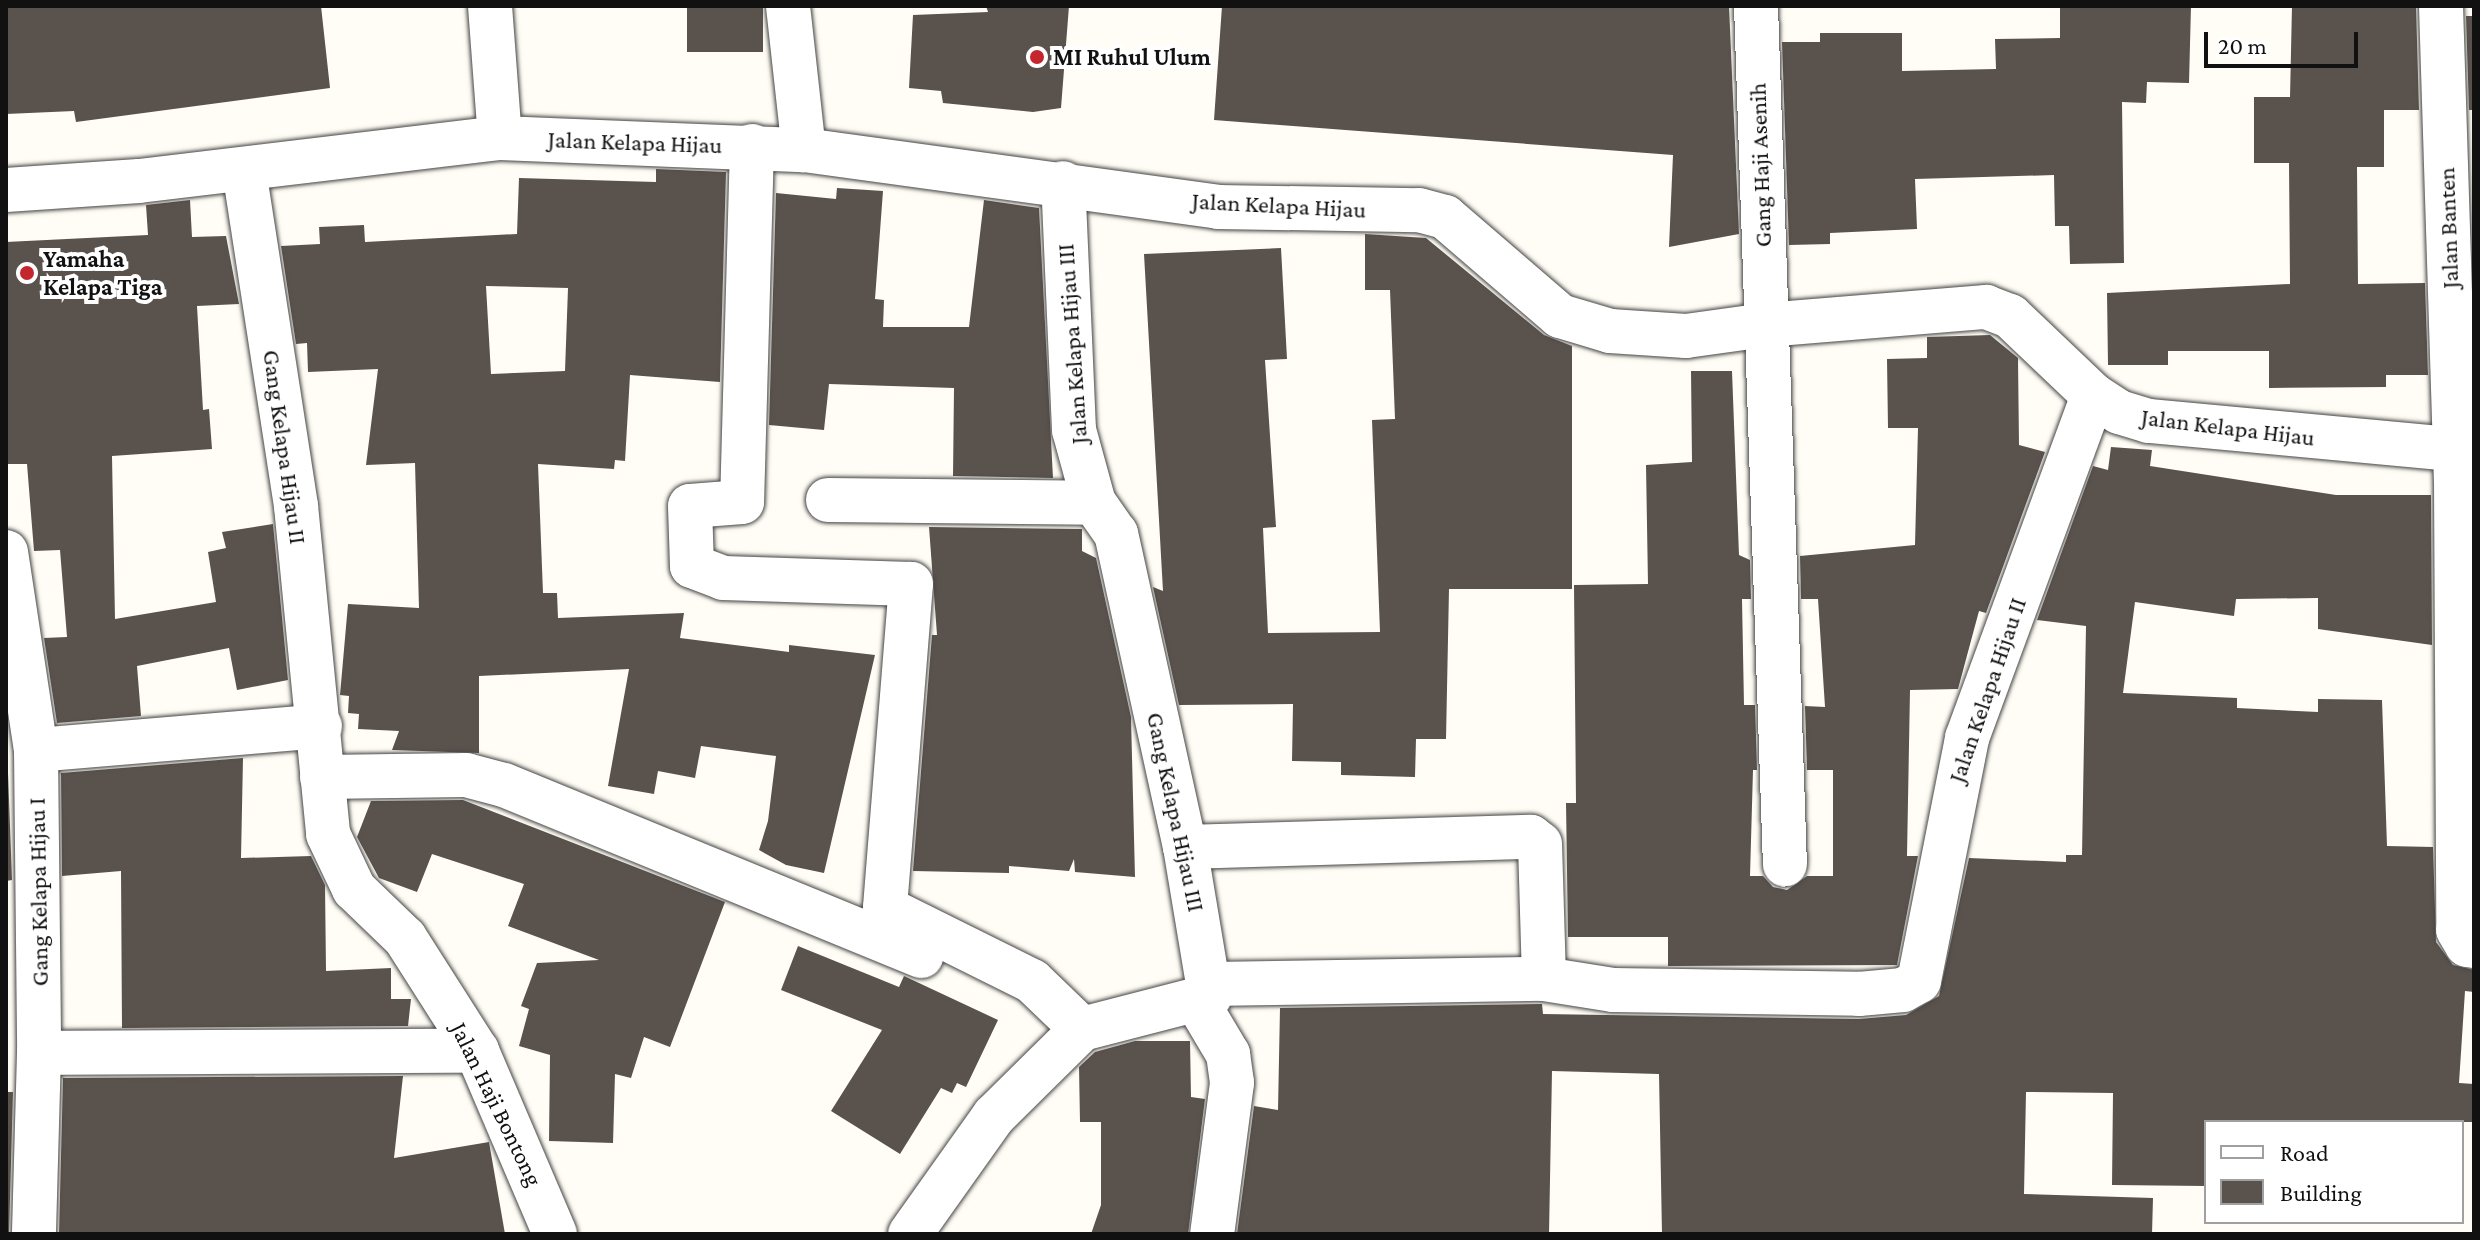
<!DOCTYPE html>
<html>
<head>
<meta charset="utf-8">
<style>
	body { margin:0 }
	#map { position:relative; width:2480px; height:1240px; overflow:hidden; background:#fffdf5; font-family:"Crimson Pro",serif }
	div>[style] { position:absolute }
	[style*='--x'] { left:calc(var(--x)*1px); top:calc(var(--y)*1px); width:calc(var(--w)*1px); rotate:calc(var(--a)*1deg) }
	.building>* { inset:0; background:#5a524d; transform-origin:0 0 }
	.roads { filter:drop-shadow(0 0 2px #444) drop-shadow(0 0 2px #444) }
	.minor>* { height:44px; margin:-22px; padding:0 22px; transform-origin:22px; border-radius:22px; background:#fff }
	.tertiary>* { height:44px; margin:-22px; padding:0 22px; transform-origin:22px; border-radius:22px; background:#fff }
	.dots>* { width:22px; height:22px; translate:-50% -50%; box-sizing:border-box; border:4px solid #fff; border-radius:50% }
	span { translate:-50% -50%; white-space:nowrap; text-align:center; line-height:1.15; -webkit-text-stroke:8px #fff; paint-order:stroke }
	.poi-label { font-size:24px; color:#111; font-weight:700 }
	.left { translate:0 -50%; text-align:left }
	.street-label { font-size:24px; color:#111 }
	.frame { position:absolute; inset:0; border:8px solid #111; pointer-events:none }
	.legend { position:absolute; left:2204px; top:1120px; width:260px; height:104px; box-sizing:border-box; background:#fff; border:2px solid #a0a0a0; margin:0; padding:10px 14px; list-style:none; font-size:24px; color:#111 }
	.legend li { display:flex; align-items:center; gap:16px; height:40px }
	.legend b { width:40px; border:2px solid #a0a0a0 }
	.scale { position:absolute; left:2204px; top:32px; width:154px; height:36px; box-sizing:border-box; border:4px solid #111; border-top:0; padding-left:10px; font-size:24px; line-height:28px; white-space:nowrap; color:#111; -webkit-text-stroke:6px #fff; paint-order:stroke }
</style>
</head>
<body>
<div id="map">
	<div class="building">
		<div style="clip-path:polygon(6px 6px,321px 6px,330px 88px,76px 122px,74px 111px,6px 114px)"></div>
		<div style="left:687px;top:6px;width:76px;height:46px"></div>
		<div style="clip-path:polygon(986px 6px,1069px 6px,1061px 108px,1033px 112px,943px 103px,941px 91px,909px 88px,913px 15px,988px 12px)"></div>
		<div style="clip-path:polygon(1222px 6px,1729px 6px,1739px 234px,1669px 247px,1673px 155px,1214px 120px)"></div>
		<div style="clip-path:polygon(2060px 6px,2191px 6px,2189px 83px,2147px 82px,2146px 103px,2122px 102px,2124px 263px,2070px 264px,2069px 226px,2055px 226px,2054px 175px,1915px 179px,1917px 229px,1830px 233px,1830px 244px,1789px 245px,1782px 42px,1820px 42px,1820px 33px,1902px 33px,1902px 71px,1996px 69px,1995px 39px,2060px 38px)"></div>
		<div style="clip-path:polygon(2292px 6px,2416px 6px,2419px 110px,2384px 110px,2384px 167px,2357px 167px,2358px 284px,2425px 283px,2428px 375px,2386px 375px,2386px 387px,2269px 388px,2269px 351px,2168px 351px,2168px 365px,2108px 365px,2107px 293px,2290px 284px,2289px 163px,2254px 163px,2254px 97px,2290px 97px)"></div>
		<div style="clip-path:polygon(2466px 16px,2474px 16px,2474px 110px,2469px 110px)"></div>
		<div style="clip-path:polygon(evenodd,656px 169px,726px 172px,720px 382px,630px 375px,625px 461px,615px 460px,614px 469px,538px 464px,543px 593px,557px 593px,558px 618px,684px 613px,680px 638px,789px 652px,789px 645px,875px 655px,824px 873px,786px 865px,759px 850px,768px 821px,776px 756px,701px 746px,695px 778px,658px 771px,654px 794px,608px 786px,629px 669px,479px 676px,479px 753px,392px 750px,399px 731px,358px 729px,359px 714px,348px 713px,349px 696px,340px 695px,348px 604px,419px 608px,415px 463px,366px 465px,378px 369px,308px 372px,307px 343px,296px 344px,281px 246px,320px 244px,319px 227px,364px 225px,365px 242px,517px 234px,519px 178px,656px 182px,656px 169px,486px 286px,568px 288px,565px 371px,491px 374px,486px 286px)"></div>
		<div style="clip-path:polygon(837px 188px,883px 191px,875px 299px,884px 300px,883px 327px,969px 327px,984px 200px,1039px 208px,1053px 478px,953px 476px,954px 388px,829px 384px,824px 430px,769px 425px,776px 193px,836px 199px)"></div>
		<div style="clip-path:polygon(190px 200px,192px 237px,226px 236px,239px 304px,197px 306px,203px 410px,209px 409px,212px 449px,112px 456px,115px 619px,216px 602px,208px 552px,226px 548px,222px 532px,273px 524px,288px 680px,237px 690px,229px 648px,137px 666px,141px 716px,57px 723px,44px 638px,67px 637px,60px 550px,34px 551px,27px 464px,6px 464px,6px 242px,148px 235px,146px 205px)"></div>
		<div style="clip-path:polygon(1365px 234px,1426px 238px,1544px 335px,1572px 346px,1572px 589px,1449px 589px,1446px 739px,1416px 739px,1415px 777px,1341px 775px,1341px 762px,1292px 761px,1293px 704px,1179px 705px,1153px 587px,1163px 591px,1144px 254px,1281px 248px,1287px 359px,1265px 360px,1276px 527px,1263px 528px,1268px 633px,1380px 632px,1372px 420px,1395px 419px,1390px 290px,1365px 290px)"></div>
		<div style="clip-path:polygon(1990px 335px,2018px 358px,2019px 445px,2045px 452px,1986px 613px,1979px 611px,1958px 689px,1910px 690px,1907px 856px,1918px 856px,1897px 965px,1668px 966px,1668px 937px,1568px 937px,1566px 803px,1576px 803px,1574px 585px,1648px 584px,1646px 465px,1692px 462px,1691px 371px,1732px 371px,1739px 555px,1750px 560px,1751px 599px,1742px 599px,1744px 705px,1755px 705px,1757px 770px,1753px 770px,1750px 876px,1763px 876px,1773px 887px,1787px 890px,1807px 876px,1833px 876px,1833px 770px,1807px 770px,1805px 706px,1825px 707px,1818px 599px,1801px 599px,1800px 556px,1915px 545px,1918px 428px,1888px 428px,1887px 359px,1927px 358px,1927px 337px)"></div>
		<div style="clip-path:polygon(2111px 447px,2152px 450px,2150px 466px,2336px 495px,2431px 495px,2432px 645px,2318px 629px,2318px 598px,2236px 599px,2234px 616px,2135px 602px,2123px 693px,2237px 698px,2237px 708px,2318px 712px,2318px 699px,2382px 700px,2387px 846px,2433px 847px,2436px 942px,2453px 965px,2474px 970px,2474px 992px,2465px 991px,2459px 1083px,2474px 1084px,2474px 1122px,2206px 1122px,2206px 1186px,2112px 1185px,2113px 1093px,2026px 1092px,2024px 1194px,2153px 1198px,2152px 1234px,1662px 1234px,1659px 1074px,1552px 1071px,1549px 1234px,1237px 1234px,1254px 1106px,1278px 1110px,1280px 1008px,1542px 1004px,1543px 1014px,1859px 1019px,1906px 1015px,1939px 996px,1969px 858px,2066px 862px,2066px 855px,2082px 855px,2086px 626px,2037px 620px,2093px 466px,2108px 470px)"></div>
		<div style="clip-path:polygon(929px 527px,1082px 529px,1082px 551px,1096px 558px,1131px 717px,1135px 877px,1075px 872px,1074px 859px,1069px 871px,1009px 866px,1009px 873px,913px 871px,932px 635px,937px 635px)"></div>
		<div style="clip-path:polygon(6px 719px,12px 880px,6px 881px)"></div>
		<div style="clip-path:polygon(243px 758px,241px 858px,311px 856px,325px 885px,326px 971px,391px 968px,391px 999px,411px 999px,408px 1026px,122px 1028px,121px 871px,62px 876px,61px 773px)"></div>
		<div style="clip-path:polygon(463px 800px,725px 902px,670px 1047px,644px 1037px,631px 1078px,615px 1074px,613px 1143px,549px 1141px,550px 1055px,519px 1046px,529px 1009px,521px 1006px,537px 963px,599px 960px,508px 926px,524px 884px,432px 854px,417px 892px,379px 878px,357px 837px,371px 801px)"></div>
		<div style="clip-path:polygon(798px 946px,899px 987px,904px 976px,998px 1020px,966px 1087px,957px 1083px,952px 1093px,941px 1088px,900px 1154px,831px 1111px,882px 1030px,781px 990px)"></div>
		<div style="clip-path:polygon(1135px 1041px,1190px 1041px,1191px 1097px,1205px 1099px,1188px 1234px,1091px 1234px,1101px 1205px,1101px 1122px,1080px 1122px,1079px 1067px,1095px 1052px)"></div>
		<div style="clip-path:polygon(403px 1076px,394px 1158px,489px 1142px,505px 1234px,59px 1234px,63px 1078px)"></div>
		<div style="clip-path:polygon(6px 1092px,13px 1092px,9px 1234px,6px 1234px)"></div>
	</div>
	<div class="roads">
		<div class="minor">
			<div style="--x:490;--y:6;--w:132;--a:85.7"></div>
			<div style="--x:788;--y:6;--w:145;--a:83.7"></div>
			<div style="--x:1756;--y:6;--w:859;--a:88.07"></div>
			<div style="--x:2441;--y:6;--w:475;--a:88.2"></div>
			<div style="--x:2456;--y:481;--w:449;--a:89.7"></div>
			<div style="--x:2458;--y:930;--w:17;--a:59"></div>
			<div style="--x:2467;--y:945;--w:7;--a:8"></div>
			<div style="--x:752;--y:146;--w:356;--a:91.6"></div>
			<div style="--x:742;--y:502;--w:52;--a:175.6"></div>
			<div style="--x:690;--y:506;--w:60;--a:88.1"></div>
			<div style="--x:692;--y:566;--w:33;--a:21"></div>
			<div style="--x:723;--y:578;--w:188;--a:1.8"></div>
			<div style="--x:911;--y:584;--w:325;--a:94.6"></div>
			<div style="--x:885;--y:908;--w:164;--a:26.4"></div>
			<div style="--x:1032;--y:981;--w:69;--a:43.8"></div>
			<div style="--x:244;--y:170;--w:340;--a:81.2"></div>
			<div style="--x:296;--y:506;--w:330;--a:84.4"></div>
			<div style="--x:328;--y:834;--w:61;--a:64.7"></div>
			<div style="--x:354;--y:889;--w:71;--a:43.9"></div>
			<div style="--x:405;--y:938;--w:134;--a:57.5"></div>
			<div style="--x:477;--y:1051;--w:199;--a:66.9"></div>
			<div style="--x:828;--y:500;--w:266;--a:0.6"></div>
			<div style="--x:6;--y:552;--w:200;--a:81.4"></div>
			<div style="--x:36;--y:750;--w:303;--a:89.4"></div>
			<div style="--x:39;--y:1053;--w:181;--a:91.6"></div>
			<div style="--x:36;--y:750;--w:285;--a:-4.8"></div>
			<div style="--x:322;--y:777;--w:144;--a:-0.8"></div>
			<div style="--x:466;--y:775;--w:39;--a:15"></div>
			<div style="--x:504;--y:785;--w:451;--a:22.3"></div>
			<div style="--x:1185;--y:847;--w:346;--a:-1.7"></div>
			<div style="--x:1531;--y:837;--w:11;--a:38"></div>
			<div style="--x:1540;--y:844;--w:135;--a:88.3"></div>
			<div style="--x:1211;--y:984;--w:333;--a:-0.9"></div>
			<div style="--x:1544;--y:979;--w:70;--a:9.1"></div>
			<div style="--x:1613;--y:990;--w:246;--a:0.9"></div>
			<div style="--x:1859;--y:994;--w:44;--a:-5.2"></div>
			<div style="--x:1903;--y:990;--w:18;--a:-29"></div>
			<div style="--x:1919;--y:981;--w:248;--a:-78.8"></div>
			<div style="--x:1967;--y:738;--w:365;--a:-69.8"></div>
			<div style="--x:1197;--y:1002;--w:61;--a:59.2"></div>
			<div style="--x:1228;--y:1054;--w:29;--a:82"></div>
			<div style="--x:1232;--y:1083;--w:152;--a:97.5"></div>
			<div style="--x:39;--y:1053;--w:438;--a:-0.3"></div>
			<div style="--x:910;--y:1234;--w:145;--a:-54.6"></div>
			<div style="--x:994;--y:1116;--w:124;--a:-44.7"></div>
			<div style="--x:1082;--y:1029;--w:132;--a:-14.5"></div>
			<div style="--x:1210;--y:996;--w:151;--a:-99.5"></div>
			<div style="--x:1185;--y:847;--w:321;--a:-102.4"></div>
			<div style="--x:1116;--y:534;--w:38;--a:-125"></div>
			<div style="--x:1094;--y:503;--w:76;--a:-105.3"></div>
			<div style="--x:1074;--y:430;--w:247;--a:-92.5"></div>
		</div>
		<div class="tertiary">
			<div style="--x:6;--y:190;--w:133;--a:-3.9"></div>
			<div style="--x:139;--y:181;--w:364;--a:-6.8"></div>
			<div style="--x:500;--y:138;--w:304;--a:2.3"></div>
			<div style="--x:804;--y:150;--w:418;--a:7.8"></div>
			<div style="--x:1218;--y:207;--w:201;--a:0.9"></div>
			<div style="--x:1419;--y:210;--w:27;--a:15"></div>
			<div style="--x:1445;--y:217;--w:152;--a:40.7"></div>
			<div style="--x:1560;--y:316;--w:52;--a:16.7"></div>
			<div style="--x:1610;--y:331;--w:76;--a:3.8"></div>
			<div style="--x:1686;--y:336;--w:80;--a:-7.9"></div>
			<div style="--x:1765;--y:325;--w:222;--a:-4.7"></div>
			<div style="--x:1986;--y:307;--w:26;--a:21"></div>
			<div style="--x:2010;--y:316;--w:115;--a:43.6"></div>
			<div style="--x:2093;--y:395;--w:31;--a:33"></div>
			<div style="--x:2119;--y:412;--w:31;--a:17"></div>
			<div style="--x:2149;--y:421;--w:326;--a:5.3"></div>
		</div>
	</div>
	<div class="dots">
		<div style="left:1037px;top:57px;background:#c4262e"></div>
		<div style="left:27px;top:273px;background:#c4262e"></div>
	</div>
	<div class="poi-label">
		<span class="left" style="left:1053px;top:57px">MI Ruhul Ulum</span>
		<span class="left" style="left:43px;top:273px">Yamaha<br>Kelapa Tiga</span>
	</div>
	<div class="street-label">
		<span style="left:635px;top:142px;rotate:2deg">Jalan Kelapa Hijau</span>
		<span style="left:1760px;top:165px;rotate:-92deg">Gang Haji Asenih</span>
		<span style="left:1279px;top:205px;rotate:3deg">Jalan Kelapa Hijau</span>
		<span style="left:2448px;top:228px;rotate:-92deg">Jalan Banten</span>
		<span style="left:1072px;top:344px;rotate:-94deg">Jalan Kelapa Hijau III</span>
		<span style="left:2228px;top:427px;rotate:7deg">Jalan Kelapa Hijau</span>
		<span style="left:285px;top:447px;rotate:82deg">Gang Kelapa Hijau II</span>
		<span style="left:1987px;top:690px;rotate:-71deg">Jalan Kelapa Hijau II</span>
		<span style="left:1176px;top:812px;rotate:78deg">Gang Kelapa Hijau III</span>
		<span style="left:38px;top:892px;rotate:-91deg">Gang Kelapa Hijau I</span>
		<span style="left:497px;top:1104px;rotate:64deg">Jalan Haji Bontong</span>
	</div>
	<div class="frame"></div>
	<ul class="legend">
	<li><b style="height:10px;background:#fff"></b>Road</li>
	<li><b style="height:22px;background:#5a524d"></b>Building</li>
	</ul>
	<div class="scale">20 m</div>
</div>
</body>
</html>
